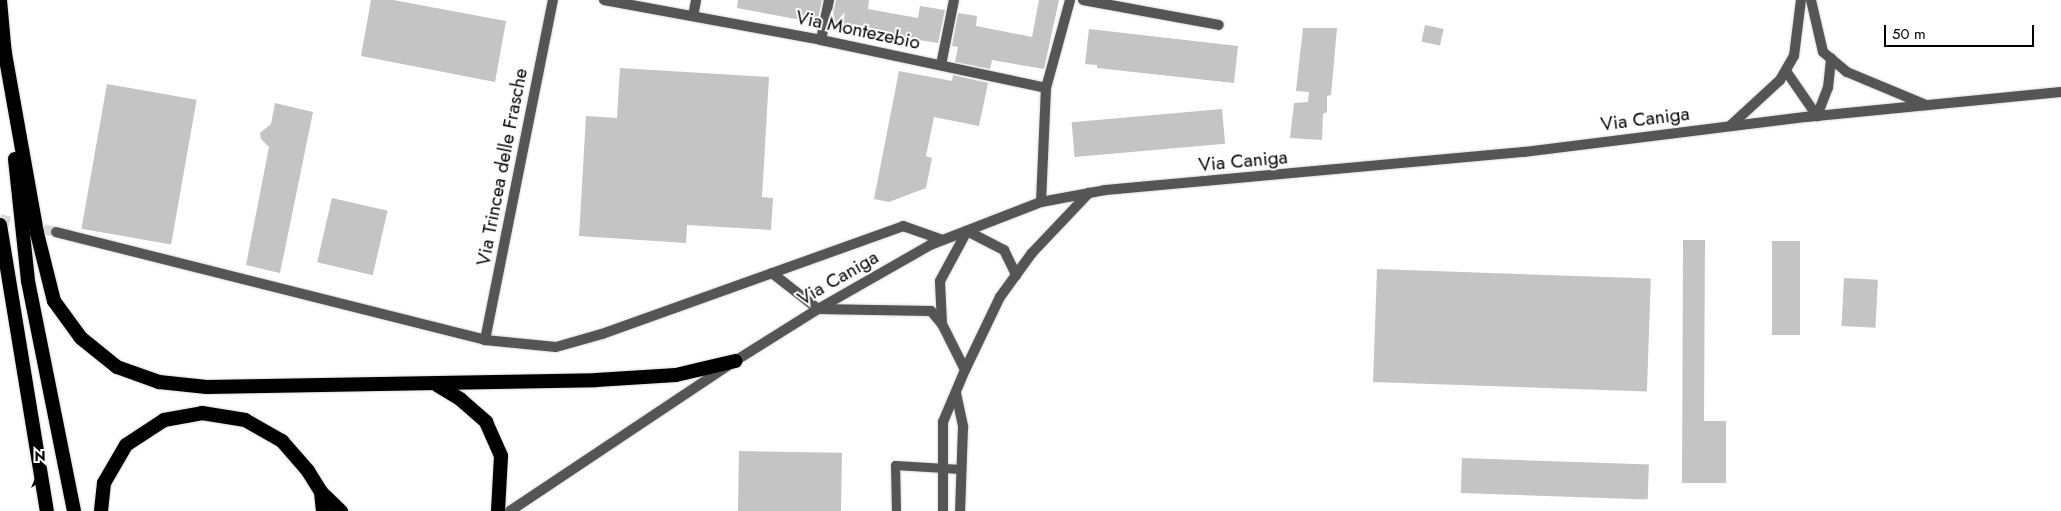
<!DOCTYPE html>
<html>
<head>
<meta charset="utf-8">
<style>
	body { margin:0 }
	#map { position:relative; width:2061px; height:511px; overflow:hidden; background:#fff; font-family:Jost,sans-serif }
	div>[style] { position:absolute }
	[style*='--x'] { left:calc(var(--x)*1px); top:calc(var(--y)*1px); width:calc(var(--w)*1px); rotate:calc(var(--a)*1deg) }
	.building>* { inset:0; background:#c4c4c4; transform-origin:0 0 }
	.minor-tunnel>* { height:10px; margin-top:-5px; transform-origin:0; background:repeating-linear-gradient(90deg,#d9d9d9 0 10px,transparent 0 15px) }
	.roads { filter:drop-shadow(0 0 1px #dbdbdb) drop-shadow(0 0 1px #dbdbdb) }
	.service>* { height:9px; margin:-4.5px; padding:0 4.5px; transform-origin:4.5px; border-radius:4.5px; background:#555 }
	.minor>* { height:10px; margin:-5px; padding:0 5px; transform-origin:5px; border-radius:5px; background:#555 }
	.tertiary>* { height:10px; margin:-5px; padding:0 5px; transform-origin:5px; border-radius:5px; background:#555 }
	.trunk>* { height:14px; margin:-7px; padding:0 7px; transform-origin:7px; border-radius:7px; background:#000 }
	span { translate:-50% -50%; white-space:nowrap; text-align:center; line-height:1.15; -webkit-text-stroke:4px #fff; paint-order:stroke }
	.street-label { font-size:19px; color:#000 }
	.north { position:absolute; left:15px; top:446px; width:50px; height:50px; -webkit-text-stroke:4px #fff; paint-order:stroke; rotate:0deg; font-size:14px; font-weight:700; line-height:20px; text-align:center; color:#000 }
	.north::after { content:''; display:block; margin:auto; width:18px; height:22px; background:#000; clip-path:polygon(50% 0,100% 100%,50% 72%,0 100%) }
	.scale { position:absolute; left:1884px; top:25px; width:150px; height:22px; box-sizing:border-box; border:2px solid #000; border-top:0; padding-left:6px; font-size:15px; line-height:18px; white-space:nowrap; color:#000; -webkit-text-stroke:4px #fff; paint-order:stroke }
</style>
</head>
<body>
<div id="map">
	<div class="building">
		<div style="clip-path:polygon(371px 0,393px 0,506px 21px,495px 82px,361px 56px)"></div>
		<div style="clip-path:polygon(738px 0,822px 0,817px 23px,737px 8px)"></div>
		<div style="clip-path:polygon(836px 0,869px 0,868px 9px,918px 18px,920px 6px,945px 10px,938px 43px,831px 26px)"></div>
		<div style="clip-path:polygon(1039px 0,1059px 0,1044px 69px,992px 60px,990px 69px,955px 62px,958px 47px,952px 46px,958px 13px,977px 16px,976px 26px,1032px 37px)"></div>
		<div style="left:1425px;top:25px;width:19px;height:17px;rotate:12deg"></div>
		<div style="clip-path:polygon(1303px 28px,1337px 28px,1331px 95px,1327px 96px,1327px 112px,1323px 114px,1322px 140px,1290px 138px,1294px 103px,1308px 102px,1309px 92px,1296px 91px)"></div>
		<div style="clip-path:polygon(1089px 29px,1238px 46px,1234px 83px,1097px 68px,1097px 65px,1085px 64px)"></div>
		<div style="clip-path:polygon(620px 68px,769px 77px,762px 197px,773px 198px,771px 230px,687px 225px,686px 243px,579px 236px,586px 116px,617px 118px)"></div>
		<div style="clip-path:polygon(899px 71px,952px 81px,953px 75px,988px 83px,979px 126px,934px 117px,926px 156px,932px 158px,926px 188px,889px 202px,874px 199px)"></div>
		<div style="left:107px;top:84px;width:91px;height:147px;rotate:10deg"></div>
		<div style="clip-path:polygon(275px 103px,313px 112px,280px 273px,246px 265px,269px 147px,261px 139px,260px 133px,271px 124px)"></div>
		<div style="left:1222px;top:109px;width:35px;height:151px;rotate:85deg"></div>
		<div style="left:332px;top:198px;width:57px;height:66px;rotate:13deg"></div>
		<div style="clip-path:polygon(1683px 240px,1705px 240px,1704px 421px,1726px 421px,1726px 483px,1682px 483px)"></div>
		<div style="left:1772px;top:241px;width:28px;height:94px"></div>
		<div style="left:1377px;top:269px;width:274px;height:113px;rotate:2deg"></div>
		<div style="left:1844px;top:278px;width:34px;height:48px;rotate:3deg"></div>
		<div style="left:739px;top:451px;width:103px;height:60px;rotate:1deg"></div>
		<div style="left:1462px;top:458px;width:187px;height:35px;rotate:2deg"></div>
	</div>
	<div class="minor-tunnel">
		<div style="--x:0;--y:219;--w:57;--a:13.1"></div>
	</div>
	<div class="roads">
		<div class="service">
			<div style="--x:896;--y:511;--w:46;--a:-91.2"></div>
			<div style="--x:895;--y:465;--w:66;--a:3.5"></div>
		</div>
		<div class="minor">
			<div style="--x:604;--y:0;--w:221;--a:10.4"></div>
			<div style="--x:821;--y:40;--w:230;--a:12"></div>
			<div style="--x:1046;--y:88;--w:114;--a:92.5"></div>
			<div style="--x:1083;--y:0;--w:138;--a:10.4"></div>
			<div style="--x:1811;--y:0;--w:53;--a:77"></div>
			<div style="--x:1823;--y:52;--w:31;--a:40"></div>
			<div style="--x:1847;--y:72;--w:86;--a:22.7"></div>
			<div style="--x:693;--y:16;--w:16;--a:-79"></div>
			<div style="--x:821;--y:40;--w:41;--a:-78.7"></div>
			<div style="--x:941;--y:65;--w:66;--a:-78.7"></div>
			<div style="--x:1786;--y:71;--w:55;--a:55.4"></div>
			<div style="--x:1817;--y:116;--w:30;--a:-69"></div>
			<div style="--x:1828;--y:88;--w:30;--a:-84"></div>
			<div style="--x:1046;--y:88;--w:91;--a:-74.7"></div>
			<div style="--x:1730;--y:126;--w:68;--a:-42.6"></div>
			<div style="--x:1780;--y:80;--w:28;--a:-60"></div>
			<div style="--x:1794;--y:56;--w:56;--a:-82.9"></div>
			<div style="--x:56;--y:232;--w:442;--a:14.1"></div>
			<div style="--x:485;--y:340;--w:71;--a:5.6"></div>
			<div style="--x:556;--y:347;--w:48;--a:-15.8"></div>
			<div style="--x:602;--y:334;--w:320;--a:-19.7"></div>
			<div style="--x:903;--y:226;--w:42;--a:19.3"></div>
			<div style="--x:772;--y:273;--w:58;--a:38"></div>
			<div style="--x:818;--y:309;--w:113;--a:1"></div>
			<div style="--x:931;--y:311;--w:17;--a:50"></div>
			<div style="--x:942;--y:324;--w:51;--a:63.4"></div>
			<div style="--x:942;--y:324;--w:43;--a:-92.7"></div>
			<div style="--x:940;--y:281;--w:57;--a:-61.6"></div>
			<div style="--x:967;--y:231;--w:42;--a:27.2"></div>
			<div style="--x:1004;--y:250;--w:28;--a:64"></div>
			<div style="--x:485;--y:340;--w:347;--a:-78.7"></div>
			<div style="--x:956;--y:393;--w:35;--a:78"></div>
			<div style="--x:963;--y:427;--w:84;--a:92"></div>
			<div style="--x:943;--y:511;--w:89;--a:-90"></div>
			<div style="--x:943;--y:422;--w:56;--a:-67.1"></div>
			<div style="--x:965;--y:370;--w:81;--a:-64.4"></div>
			<div style="--x:1000;--y:297;--w:54;--a:-54"></div>
			<div style="--x:1032;--y:253;--w:83;--a:-46.5"></div>
		</div>
		<div class="tertiary">
			<div style="--x:510;--y:511;--w:270;--a:-33.7"></div>
			<div style="--x:735;--y:361;--w:98;--a:-32.1"></div>
			<div style="--x:818;--y:309;--w:129;--a:-29.7"></div>
			<div style="--x:930;--y:245;--w:119;--a:-21.2"></div>
			<div style="--x:1041;--y:202;--w:65;--a:-10.6"></div>
			<div style="--x:1105;--y:190;--w:421;--a:-5.2"></div>
			<div style="--x:1524;--y:152;--w:284;--a:-7.1"></div>
			<div style="--x:1806;--y:117;--w:256;--a:-5.6"></div>
		</div>
		<div class="trunk">
			<div style="--x:0;--y:0;--w:56;--a:84.9"></div>
			<div style="--x:4;--y:48;--w:188;--a:79.9"></div>
			<div style="--x:37;--y:233;--w:70;--a:76"></div>
			<div style="--x:54;--y:301;--w:46;--a:53.9"></div>
			<div style="--x:81;--y:338;--w:46;--a:38.9"></div>
			<div style="--x:117;--y:367;--w:45;--a:19.7"></div>
			<div style="--x:159;--y:382;--w:48;--a:5.9"></div>
			<div style="--x:207;--y:387;--w:389;--a:-1"></div>
			<div style="--x:596;--y:380;--w:80;--a:-3.6"></div>
			<div style="--x:676;--y:375;--w:61;--a:-13.3"></div>
			<div style="--x:15;--y:159;--w:123;--a:83.9"></div>
			<div style="--x:28;--y:281;--w:235;--a:78.7"></div>
			<div style="--x:0;--y:225;--w:290;--a:80.7"></div>
			<div style="--x:437;--y:385;--w:27;--a:31"></div>
			<div style="--x:460;--y:399;--w:35;--a:41"></div>
			<div style="--x:486;--y:422;--w:37;--a:66"></div>
			<div style="--x:501;--y:456;--w:55;--a:93.1"></div>
			<div style="--x:321;--y:492;--w:19;--a:84"></div>
			<div style="--x:101;--y:511;--w:28;--a:-84"></div>
			<div style="--x:104;--y:483;--w:44;--a:-59.9"></div>
			<div style="--x:126;--y:445;--w:45;--a:-33.3"></div>
			<div style="--x:164;--y:420;--w:39;--a:-10"></div>
			<div style="--x:202;--y:413;--w:44;--a:9.2"></div>
			<div style="--x:245;--y:420;--w:43;--a:29.6"></div>
			<div style="--x:282;--y:441;--w:40;--a:49"></div>
			<div style="--x:308;--y:471;--w:25;--a:58"></div>
			<div style="--x:321;--y:492;--w:28;--a:44"></div>
		</div>
	</div>
	<div class="street-label">
		<span style="left:858px;top:30px;rotate:12deg">Via Montezebio</span>
		<span style="left:1645px;top:119px;rotate:-7deg">Via Caniga</span>
		<span style="left:1243px;top:161px;rotate:-5deg">Via Caniga</span>
		<span style="left:502px;top:167px;rotate:-79deg">Via Trincea delle Frasche</span>
		<span style="left:838px;top:278px;rotate:-30deg">Via Caniga</span>
	</div>
	<div class="north">N</div>
	<div class="scale">50 m</div>
</div>
</body>
</html>
